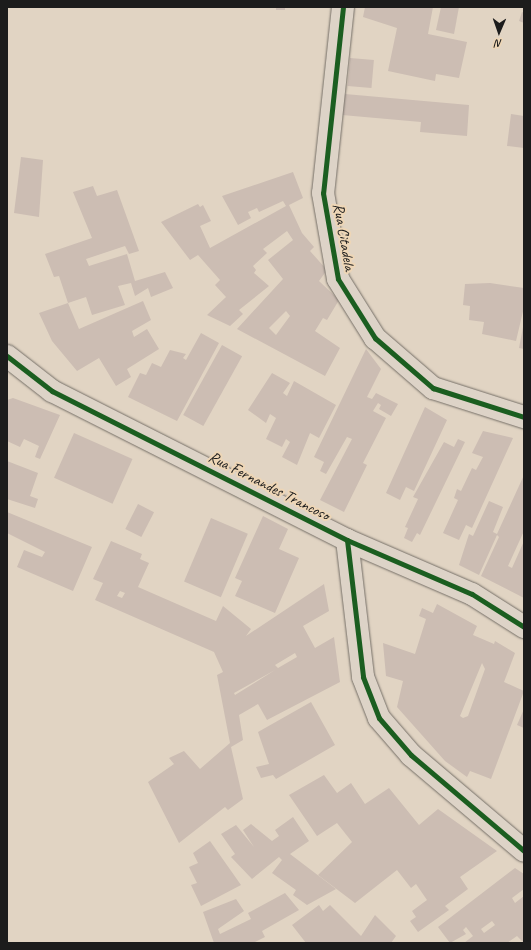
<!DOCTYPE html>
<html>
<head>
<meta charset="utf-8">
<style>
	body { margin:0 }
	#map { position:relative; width:531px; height:950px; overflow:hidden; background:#e1d4c3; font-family:Caveat,sans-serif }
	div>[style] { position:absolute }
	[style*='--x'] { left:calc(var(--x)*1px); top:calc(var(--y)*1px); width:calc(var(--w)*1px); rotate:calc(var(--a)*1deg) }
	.building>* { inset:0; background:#ccbdb3; transform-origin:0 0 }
	.roads { filter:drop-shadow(0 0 1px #756f67) drop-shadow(0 0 1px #756f67) }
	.street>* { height:22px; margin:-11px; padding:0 11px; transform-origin:11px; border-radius:11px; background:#ddd3c7 }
	.cycleway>* { height:5px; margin:-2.5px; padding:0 2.5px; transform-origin:2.5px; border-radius:2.5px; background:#1b5e20 }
	span { translate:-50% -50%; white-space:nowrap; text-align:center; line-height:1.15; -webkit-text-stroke:4px #eed6b6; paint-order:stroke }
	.street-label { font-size:16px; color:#1c1c1c }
	.frame { position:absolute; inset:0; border:8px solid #1c1c1c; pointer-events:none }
	.north { position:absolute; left:479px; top:12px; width:40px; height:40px; -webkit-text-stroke:3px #eed6b6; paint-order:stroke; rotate:182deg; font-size:11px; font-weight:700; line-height:16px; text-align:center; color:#1c1c1c }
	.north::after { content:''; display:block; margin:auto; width:14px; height:18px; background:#1c1c1c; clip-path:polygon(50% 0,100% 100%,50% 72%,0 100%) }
</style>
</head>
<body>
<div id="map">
	<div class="building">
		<div style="left:276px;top:7px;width:9px;height:3px"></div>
		<div style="clip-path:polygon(365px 7px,433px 7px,428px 34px,467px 42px,459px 78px,436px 74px,435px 81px,388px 71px,397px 28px,363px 17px)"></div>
		<div style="clip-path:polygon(441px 7px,459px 7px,454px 34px,436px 30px)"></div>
		<div style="clip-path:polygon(522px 12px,524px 13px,524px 23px,519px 21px)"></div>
		<div style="left:350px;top:58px;width:24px;height:28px;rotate:5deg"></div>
		<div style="clip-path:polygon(345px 94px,469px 105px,467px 136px,420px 132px,421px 122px,342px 115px)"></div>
		<div style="clip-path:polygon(511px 114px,524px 116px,524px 148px,507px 146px)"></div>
		<div style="clip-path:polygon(21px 157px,43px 160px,39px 217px,14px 213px)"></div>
		<div style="clip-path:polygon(evenodd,293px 172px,303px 198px,289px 205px,302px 233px,314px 247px,310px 251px,327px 270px,319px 281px,339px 300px,327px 320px,323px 318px,315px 331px,340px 348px,325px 376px,237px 329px,283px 279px,268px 260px,293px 240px,287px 231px,263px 249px,267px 253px,253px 266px,256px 270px,254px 273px,269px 286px,239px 310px,243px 314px,230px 326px,207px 315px,226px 297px,215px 285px,220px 280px,198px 255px,190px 260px,161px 222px,198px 204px,200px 207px,203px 205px,211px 221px,200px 226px,210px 248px,286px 206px,283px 201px,259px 212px,257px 208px,248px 212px,251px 218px,238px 225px,222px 196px,293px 172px,286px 311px,290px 316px,276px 335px,269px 328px,286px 311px)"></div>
		<div style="clip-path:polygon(93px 186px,97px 196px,117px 190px,139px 251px,129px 254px,125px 246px,86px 259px,89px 266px,127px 254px,135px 281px,165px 272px,173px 288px,151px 297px,148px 288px,135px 296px,131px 283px,118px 286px,125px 305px,92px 315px,86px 297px,68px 303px,59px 276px,54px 277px,45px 254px,92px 238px,73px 192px)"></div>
		<div style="clip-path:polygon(490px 283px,524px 288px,524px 307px,516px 341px,482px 334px,484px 322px,469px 320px,470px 306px,463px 305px,465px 284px)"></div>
		<div style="clip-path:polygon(143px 301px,151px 320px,132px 331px,134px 337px,147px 329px,159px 349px,127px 369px,131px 377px,116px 386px,99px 358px,77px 371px,52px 341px,39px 313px,68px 303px,79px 329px)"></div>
		<div style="clip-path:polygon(523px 327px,524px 327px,524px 349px,519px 348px)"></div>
		<div style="clip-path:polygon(201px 333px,219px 343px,177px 421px,128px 397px,140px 373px,146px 375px,152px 363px,161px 367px,170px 350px,186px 354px,183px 358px,186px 360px)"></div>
		<div style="left:222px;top:345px;width:23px;height:80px;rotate:29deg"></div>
		<div style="clip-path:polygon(366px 349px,381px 369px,367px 397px,372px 399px,376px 393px,398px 404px,391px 416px,379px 409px,381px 405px,378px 403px,373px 411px,386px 418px,363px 463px,367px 465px,344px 512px,320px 500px,352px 439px,347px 437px,326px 474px,320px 471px,324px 462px,314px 457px)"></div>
		<div style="clip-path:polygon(272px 373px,290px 383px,283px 393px,287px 396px,294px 381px,336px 405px,319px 438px,310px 433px,297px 465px,282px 457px,290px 442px,286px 439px,282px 447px,266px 439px,276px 418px,270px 414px,266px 423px,248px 410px)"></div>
		<div style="clip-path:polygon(13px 398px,60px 415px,40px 459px,35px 457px,39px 446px,24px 439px,20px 447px,7px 441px,7px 400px)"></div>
		<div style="clip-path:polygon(425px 407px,447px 420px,414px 491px,406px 487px,400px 500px,386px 493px)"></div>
		<div style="clip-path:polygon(483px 431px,513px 438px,472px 528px,466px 525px,459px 540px,443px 533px,458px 500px,454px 498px,457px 489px,461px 491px,472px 468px,476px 470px,483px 457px,472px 453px)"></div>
		<div style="left:74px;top:433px;width:64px;height:49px;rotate:24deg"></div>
		<div style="clip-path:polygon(458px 439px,465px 442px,420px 535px,417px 533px,412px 542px,404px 538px,408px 528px,405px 527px,418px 499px,413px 497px,444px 442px,454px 447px)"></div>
		<div style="clip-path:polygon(7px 461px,38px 473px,30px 496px,38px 499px,35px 508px,7px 499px)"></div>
		<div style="clip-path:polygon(524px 475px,524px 531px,508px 566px,512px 568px,524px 541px,524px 598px,481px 576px,499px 537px,497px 535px,479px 575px,459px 565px,469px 534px,473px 536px,489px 501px,503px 507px,493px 532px,497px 534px)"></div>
		<div style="left:138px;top:504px;width:18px;height:28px;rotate:27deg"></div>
		<div style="clip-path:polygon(7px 512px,92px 547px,73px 591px,17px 567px,24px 550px,42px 557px,45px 552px,7px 533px)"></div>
		<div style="clip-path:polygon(263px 516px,288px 529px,279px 549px,299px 558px,275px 613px,235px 596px,242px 581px,235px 578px)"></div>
		<div style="left:211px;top:518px;width:40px;height:69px;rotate:23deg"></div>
		<div style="clip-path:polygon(evenodd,111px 541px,142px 554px,140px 559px,149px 563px,138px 587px,216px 621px,223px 606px,251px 629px,246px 636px,324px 584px,329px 611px,303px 626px,315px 648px,334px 637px,340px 682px,267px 720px,258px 704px,239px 715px,243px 740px,231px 747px,243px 799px,228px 810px,225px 807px,179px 843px,148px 782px,174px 764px,169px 758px,184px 751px,200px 769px,230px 743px,217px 675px,223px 672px,214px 652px,95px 600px,103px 583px,93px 579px,111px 541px,120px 591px,125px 593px,122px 598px,117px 596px,120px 591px,111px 541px,295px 653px,297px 657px,278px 668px,275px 665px,295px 653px,111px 541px,275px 670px,235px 695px,234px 693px,275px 670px)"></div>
		<div style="clip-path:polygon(evenodd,437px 604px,477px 626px,473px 635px,494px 644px,495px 641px,515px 653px,504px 682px,524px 691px,491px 779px,470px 771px,467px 777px,445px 761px,397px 707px,403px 681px,386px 676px,383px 643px,415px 654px,426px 619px,419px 616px,422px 608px,433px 613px,437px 604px,482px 663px,485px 669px,468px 716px,463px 718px,460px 716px,482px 663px)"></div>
		<div style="clip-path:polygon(311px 702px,335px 745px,276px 779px,273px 775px,261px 778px,256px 767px,269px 764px,258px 732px)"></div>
		<div style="clip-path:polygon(524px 709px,524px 728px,517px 725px)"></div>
		<div style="clip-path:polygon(324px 775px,337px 793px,351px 783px,365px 804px,389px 788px,419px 825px,438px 809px,497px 851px,460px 877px,468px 889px,445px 906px,449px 910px,418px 932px,410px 921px,416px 917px,412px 911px,427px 900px,416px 884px,411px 888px,397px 870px,355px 903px,318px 875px,352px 842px,337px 823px,317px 836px,289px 795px)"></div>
		<div style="clip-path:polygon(293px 817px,309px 841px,290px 854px,336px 889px,307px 905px,293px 895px,296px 890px,272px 873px,282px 860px,279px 857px,252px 879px,231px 857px,235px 854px,221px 834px,236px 825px,254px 847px,243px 830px,251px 824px,272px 841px,279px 836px,275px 830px)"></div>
		<div style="clip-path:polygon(210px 841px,241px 885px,201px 906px,191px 885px,197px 883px,189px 867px,198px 863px,193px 853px)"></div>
		<div style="clip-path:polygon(evenodd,515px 868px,524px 874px,524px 889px,512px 898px,515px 903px,524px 896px,524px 943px,517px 936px,507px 943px,464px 943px,473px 936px,466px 927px,463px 930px,466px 934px,450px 943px,438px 927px,515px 868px,492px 921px,495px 925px,484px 933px,481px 929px,492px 921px)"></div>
		<div style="clip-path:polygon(285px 893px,299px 910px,262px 931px,265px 937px,253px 943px,214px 943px,203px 912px,236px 899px,244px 911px,218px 929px,220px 934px,251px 919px,248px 913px)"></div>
		<div style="clip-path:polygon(319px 905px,323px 911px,330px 905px,361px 936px,375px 915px,396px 936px,391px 943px,306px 943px,292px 925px)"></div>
	</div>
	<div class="roads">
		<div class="street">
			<div style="--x:343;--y:7;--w:187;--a:96.1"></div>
			<div style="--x:323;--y:193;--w:87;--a:80.1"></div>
			<div style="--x:338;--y:279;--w:70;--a:57.9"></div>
			<div style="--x:375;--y:338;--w:77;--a:40.8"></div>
			<div style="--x:433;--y:388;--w:96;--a:17.7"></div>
			<div style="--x:7;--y:356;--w:57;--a:37.9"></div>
			<div style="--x:52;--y:391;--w:330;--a:26.8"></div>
			<div style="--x:347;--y:540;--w:136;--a:23.4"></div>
			<div style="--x:472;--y:594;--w:62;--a:32.4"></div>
			<div style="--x:347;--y:540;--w:138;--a:83.3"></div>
			<div style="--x:363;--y:677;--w:44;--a:68.7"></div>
			<div style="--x:379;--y:718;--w:49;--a:49.1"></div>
			<div style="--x:411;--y:755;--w:148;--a:40.3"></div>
		</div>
	</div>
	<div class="cycleway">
		<div style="--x:343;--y:7;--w:187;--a:96.1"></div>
		<div style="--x:323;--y:193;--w:87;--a:80.1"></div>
		<div style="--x:338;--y:279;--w:70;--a:57.9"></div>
		<div style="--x:375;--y:338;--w:77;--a:40.8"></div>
		<div style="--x:433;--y:388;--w:96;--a:17.7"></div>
		<div style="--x:7;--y:356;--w:57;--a:37.9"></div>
		<div style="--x:52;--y:391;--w:330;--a:26.8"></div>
		<div style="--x:347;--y:540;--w:136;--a:23.4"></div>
		<div style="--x:472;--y:594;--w:62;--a:32.4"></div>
		<div style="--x:347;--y:540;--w:138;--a:83.3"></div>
		<div style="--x:363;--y:677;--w:44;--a:68.7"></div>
		<div style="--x:379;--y:718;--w:49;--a:49.1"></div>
		<div style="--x:411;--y:755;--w:148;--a:40.3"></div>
	</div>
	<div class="street-label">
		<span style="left:344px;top:237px;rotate:80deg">Rua Citadela</span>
		<span style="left:269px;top:486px;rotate:27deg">Rua Fernandes Trancoso</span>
	</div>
	<div class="frame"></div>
	<div class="north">N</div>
</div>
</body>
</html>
